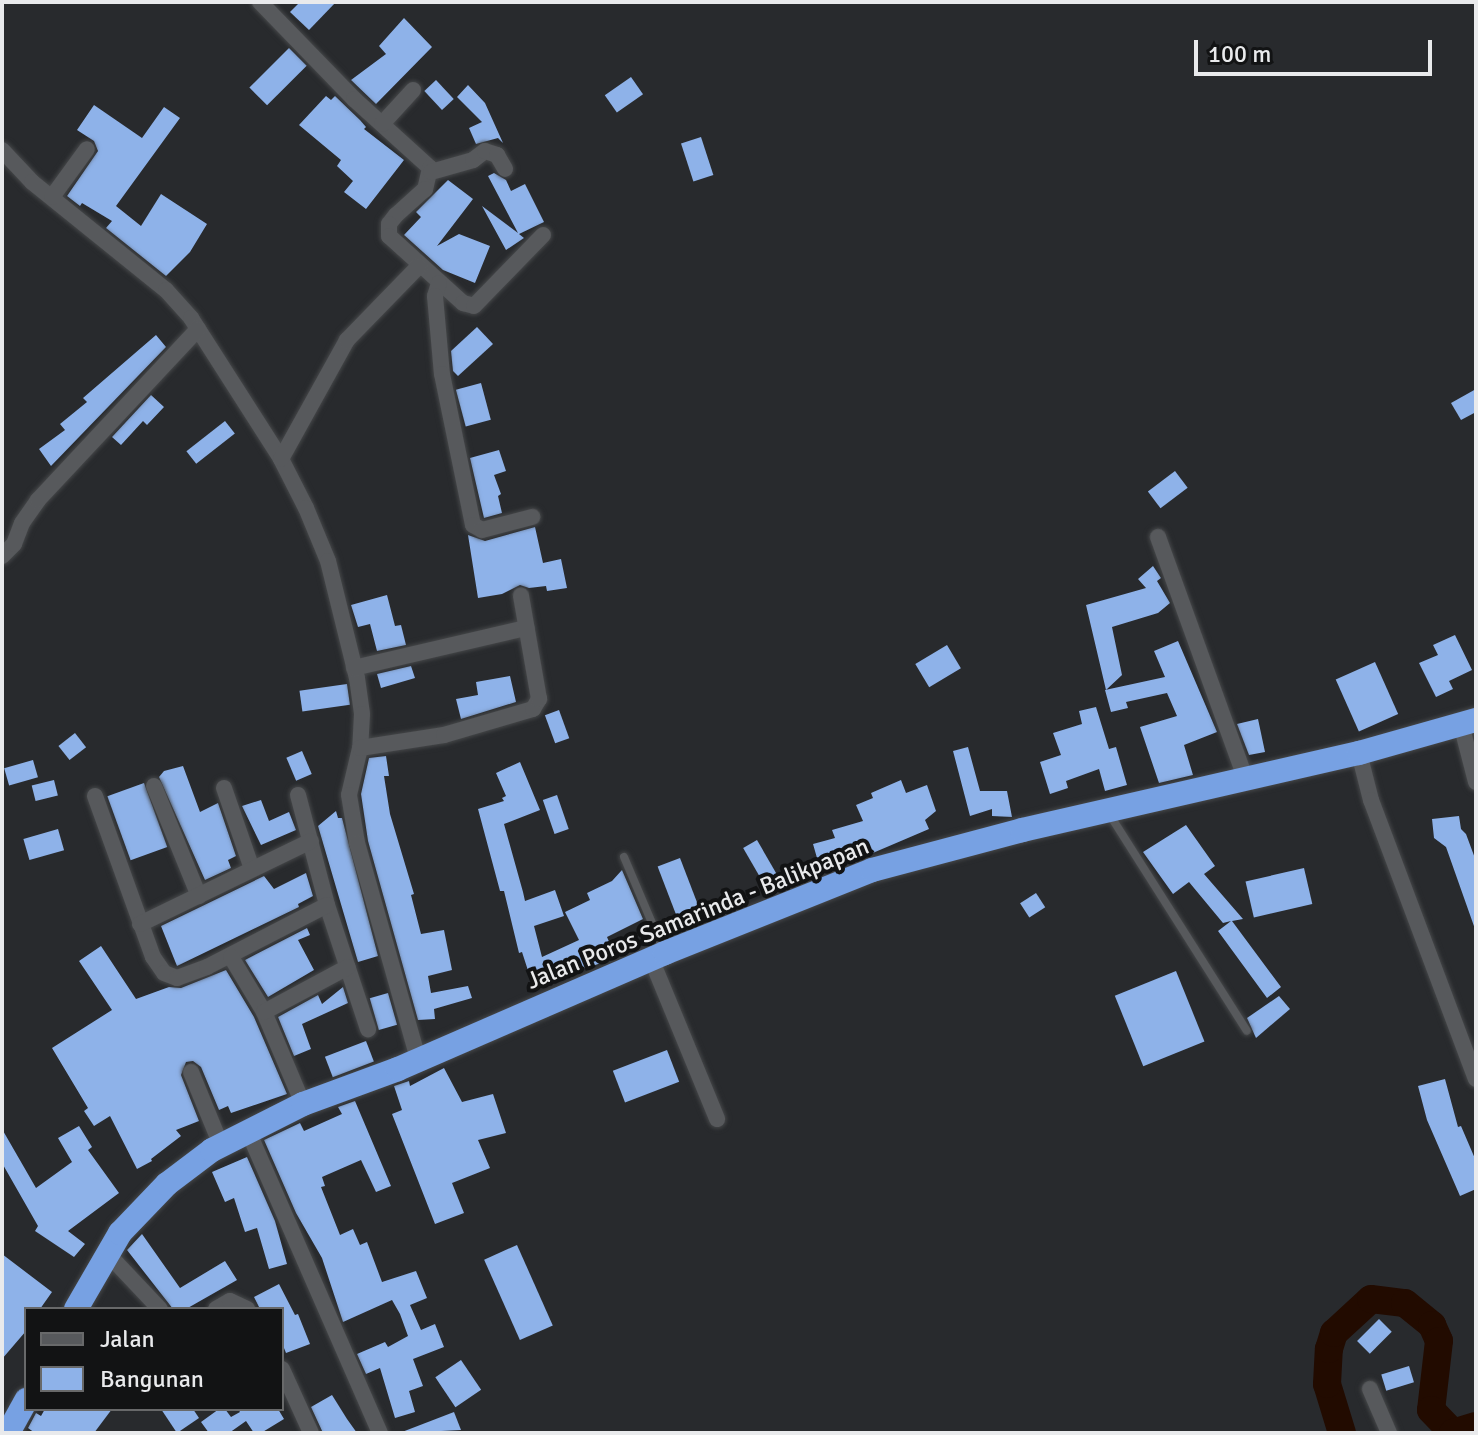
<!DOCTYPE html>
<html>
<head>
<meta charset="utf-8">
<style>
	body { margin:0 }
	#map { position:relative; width:1478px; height:1435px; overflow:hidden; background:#282a2d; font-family:Signika,sans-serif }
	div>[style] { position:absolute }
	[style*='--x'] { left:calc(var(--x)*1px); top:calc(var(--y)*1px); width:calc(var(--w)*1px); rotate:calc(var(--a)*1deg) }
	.river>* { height:28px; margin:-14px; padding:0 14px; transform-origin:14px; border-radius:14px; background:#220b00 }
	.building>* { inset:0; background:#8eb2e9; transform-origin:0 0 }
	.roads { filter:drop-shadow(0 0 2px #454749) drop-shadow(0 0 2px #454749) }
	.lane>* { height:8px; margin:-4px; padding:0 4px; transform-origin:4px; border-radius:4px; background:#57595c }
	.street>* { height:16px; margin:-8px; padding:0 8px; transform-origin:8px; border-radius:8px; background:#57595c }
	.highway>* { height:24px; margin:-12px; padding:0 12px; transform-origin:12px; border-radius:12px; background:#77a1e3 }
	span { translate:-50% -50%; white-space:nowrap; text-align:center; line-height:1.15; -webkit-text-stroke:8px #121314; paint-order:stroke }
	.street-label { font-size:24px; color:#e9eaec }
	.frame { position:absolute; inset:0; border:4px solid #e9eaec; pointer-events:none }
	.legend { position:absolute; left:24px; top:1307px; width:260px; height:104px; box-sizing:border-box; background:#121314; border:2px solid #68696a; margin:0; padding:10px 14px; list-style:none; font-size:24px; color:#e9eaec }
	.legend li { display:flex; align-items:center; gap:16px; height:40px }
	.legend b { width:40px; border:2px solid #68696a }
	.scale { position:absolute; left:1194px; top:40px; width:238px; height:36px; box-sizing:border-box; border:4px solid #e9eaec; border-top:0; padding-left:10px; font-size:24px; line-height:28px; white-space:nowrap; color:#e9eaec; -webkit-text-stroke:6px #121314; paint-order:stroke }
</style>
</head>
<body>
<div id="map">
	<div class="river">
		<div style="--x:1342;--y:1433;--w:51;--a:-107"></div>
		<div style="--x:1327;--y:1384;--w:35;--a:-87"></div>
		<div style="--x:1329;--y:1349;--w:17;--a:-73"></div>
		<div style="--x:1334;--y:1333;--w:50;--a:-42.6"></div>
		<div style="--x:1371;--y:1299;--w:34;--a:7"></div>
		<div style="--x:1405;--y:1303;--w:35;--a:39"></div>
		<div style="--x:1432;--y:1325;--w:17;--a:66"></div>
		<div style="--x:1439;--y:1341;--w:69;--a:96.6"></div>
		<div style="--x:1431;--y:1410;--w:32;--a:46"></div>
		<div style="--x:1453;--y:1433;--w:24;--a:-17"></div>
	</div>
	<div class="building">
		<div style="clip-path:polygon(300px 2px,336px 2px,309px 30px,290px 12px)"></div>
		<div style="clip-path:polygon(404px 18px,432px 47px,376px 104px,351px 80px,386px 54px,379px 46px)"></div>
		<div style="left:289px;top:48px;width:25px;height:56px;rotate:45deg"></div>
		<div style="left:631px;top:77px;width:21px;height:32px;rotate:55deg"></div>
		<div style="left:436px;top:80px;width:26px;height:16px;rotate:47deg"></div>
		<div style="clip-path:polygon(468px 85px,485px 103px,503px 143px,498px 138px,476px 144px,469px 128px,482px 122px,457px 97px)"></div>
		<div style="clip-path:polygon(326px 96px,331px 100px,335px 96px,360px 120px,366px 127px,364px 129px,404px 160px,366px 209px,344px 192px,353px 181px,337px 166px,341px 160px,299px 125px)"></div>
		<div style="clip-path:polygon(94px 105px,142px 138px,164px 107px,180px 118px,116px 206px,141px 226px,161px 194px,207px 224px,190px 252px,166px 276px,106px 228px,112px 221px,82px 203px,80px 206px,67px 196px,98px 151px,94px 141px,77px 130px)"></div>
		<div style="left:701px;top:137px;width:40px;height:21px;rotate:72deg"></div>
		<div style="clip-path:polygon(494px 173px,506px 180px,511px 191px,525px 184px,544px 222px,519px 234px,524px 238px,506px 250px,482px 206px,518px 233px,488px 176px)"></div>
		<div style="clip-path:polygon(448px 180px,473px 199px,437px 246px,459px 234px,490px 246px,475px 283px,443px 270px,404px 235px,421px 217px,416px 212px)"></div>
		<div style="clip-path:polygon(477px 327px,493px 344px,458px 376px,453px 371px,451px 351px)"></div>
		<div style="clip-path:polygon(156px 335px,166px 347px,51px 466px,39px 449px,65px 430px,60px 424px,87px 402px,83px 398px)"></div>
		<div style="left:481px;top:383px;width:38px;height:26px;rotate:75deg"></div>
		<div style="clip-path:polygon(1476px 389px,1476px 412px,1461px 420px,1451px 403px)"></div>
		<div style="clip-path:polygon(151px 395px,164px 407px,147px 425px,143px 421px,121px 445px,112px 437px)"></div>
		<div style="left:225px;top:421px;width:16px;height:49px;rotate:52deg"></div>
		<div style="clip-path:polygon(499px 450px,506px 471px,494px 475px,501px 494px,498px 496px,502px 513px,484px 518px,470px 458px)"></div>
		<div style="left:1175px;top:471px;width:21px;height:34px;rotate:53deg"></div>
		<div style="clip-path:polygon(535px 527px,543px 563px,561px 559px,567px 588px,547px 591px,546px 586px,529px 588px,520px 585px,502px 594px,478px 598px,468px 535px,485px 541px)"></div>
		<div style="clip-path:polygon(1153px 566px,1161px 578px,1157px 581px,1170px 603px,1158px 613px,1112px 627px,1122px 675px,1106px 690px,1086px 605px,1146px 588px,1138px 579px)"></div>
		<div style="clip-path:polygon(387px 595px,395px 626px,401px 625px,406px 645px,377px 651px,370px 624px,358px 627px,351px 605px)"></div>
		<div style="clip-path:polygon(1455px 635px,1472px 670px,1449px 681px,1453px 689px,1436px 697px,1419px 663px,1438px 655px,1433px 645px)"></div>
		<div style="clip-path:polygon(1178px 641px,1217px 732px,1184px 745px,1193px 775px,1159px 783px,1140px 727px,1177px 716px,1167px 693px,1126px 702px,1128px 708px,1111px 712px,1105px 690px,1165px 677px,1154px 651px)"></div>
		<div style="left:947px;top:645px;width:27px;height:37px;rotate:59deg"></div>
		<div style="left:1375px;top:662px;width:57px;height:43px;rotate:66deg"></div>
		<div style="clip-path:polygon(411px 666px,415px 678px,381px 688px,377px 674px)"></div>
		<div style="clip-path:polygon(510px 676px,516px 702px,461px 719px,456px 699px,478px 695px,476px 682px)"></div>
		<div style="left:347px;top:684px;width:21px;height:48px;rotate:82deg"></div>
		<div style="clip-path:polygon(1096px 707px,1109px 749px,1116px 747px,1127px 785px,1105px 791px,1099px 769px,1066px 781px,1068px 788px,1050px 794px,1040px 762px,1061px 755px,1053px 733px,1082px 724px,1079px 711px)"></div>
		<div style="left:559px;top:710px;width:30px;height:15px;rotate:70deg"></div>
		<div style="clip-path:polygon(1258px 719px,1265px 752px,1249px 755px,1237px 724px)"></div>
		<div style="left:75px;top:733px;width:18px;height:21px;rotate:52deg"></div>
		<div style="clip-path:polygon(968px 747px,980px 791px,1007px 791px,1012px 817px,992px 816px,992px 809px,970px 816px,953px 751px)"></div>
		<div style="left:302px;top:751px;width:25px;height:17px;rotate:67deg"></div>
		<div style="clip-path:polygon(386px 756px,389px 776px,384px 776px,390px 814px,414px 894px,411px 895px,421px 934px,444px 930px,452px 970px,428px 976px,431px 993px,468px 986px,472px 998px,434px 1009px,435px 1019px,418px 1020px,368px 841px,361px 794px,369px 758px)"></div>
		<div style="left:33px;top:760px;width:18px;height:30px;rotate:74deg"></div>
		<div style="clip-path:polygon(520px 762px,540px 810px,504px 824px,523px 892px,525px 901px,555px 890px,564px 916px,534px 926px,542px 957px,579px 940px,565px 912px,590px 900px,587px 893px,612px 881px,622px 870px,643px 919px,607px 937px,616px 958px,533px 986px,522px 952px,519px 953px,504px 891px,500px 891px,478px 809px,504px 801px,502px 798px,506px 796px,496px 773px)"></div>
		<div style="clip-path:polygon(183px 766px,200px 812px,218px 803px,236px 856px,228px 860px,231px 868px,205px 880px,159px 777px,164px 771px)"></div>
		<div style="left:54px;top:780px;width:16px;height:23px;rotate:76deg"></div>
		<div style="clip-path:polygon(901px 780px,906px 793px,927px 785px,936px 811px,925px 820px,929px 829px,833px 870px,830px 861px,819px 865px,813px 844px,835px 838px,832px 830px,863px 821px,856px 805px,873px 798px,871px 793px)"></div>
		<div style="left:144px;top:783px;width:68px;height:39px;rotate:70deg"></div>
		<div style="left:557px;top:795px;width:36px;height:15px;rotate:71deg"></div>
		<div style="clip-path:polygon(261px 800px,269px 821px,289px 812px,296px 830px,261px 845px,242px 806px)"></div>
		<div style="clip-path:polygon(336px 811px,338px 818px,342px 818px,378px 956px,358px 962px,318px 826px)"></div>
		<div style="clip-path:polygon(1459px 816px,1461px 829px,1466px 834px,1476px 861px,1475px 929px,1446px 847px,1434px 838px,1432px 819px)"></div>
		<div style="clip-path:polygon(1186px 825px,1215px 866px,1204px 874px,1243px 919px,1232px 921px,1281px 987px,1267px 998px,1218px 931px,1231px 921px,1223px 923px,1189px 882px,1173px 894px,1143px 852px)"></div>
		<div style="left:58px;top:829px;width:22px;height:36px;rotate:74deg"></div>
		<div style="left:757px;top:840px;width:54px;height:16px;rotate:60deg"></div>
		<div style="left:680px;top:858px;width:61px;height:24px;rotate:69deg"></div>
		<div style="left:1304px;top:868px;width:37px;height:60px;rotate:77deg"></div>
		<div style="clip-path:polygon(306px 873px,313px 896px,298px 904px,299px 907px,177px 966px,161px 926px,264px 876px,274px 889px)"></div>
		<div style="left:1036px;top:893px;width:17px;height:19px;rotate:57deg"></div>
		<div style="clip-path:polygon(307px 928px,310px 935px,298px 940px,314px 970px,268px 997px,245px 960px)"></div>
		<div style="clip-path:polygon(101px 946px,136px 999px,169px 987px,181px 988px,226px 970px,254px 1017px,287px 1094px,231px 1113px,228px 1106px,219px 1110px,201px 1067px,193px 1061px,186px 1062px,181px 1075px,199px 1121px,176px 1130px,181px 1136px,151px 1159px,152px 1161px,137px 1169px,110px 1116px,94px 1126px,84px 1111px,88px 1108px,52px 1048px,112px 1010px,79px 961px)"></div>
		<div style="left:1176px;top:971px;width:76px;height:66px;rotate:68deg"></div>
		<div style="clip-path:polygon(343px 987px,348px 1003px,302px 1024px,311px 1049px,294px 1056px,278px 1017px,318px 995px,322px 1004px)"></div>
		<div style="left:388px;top:993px;width:33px;height:19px;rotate:74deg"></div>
		<div style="clip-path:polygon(1279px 996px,1290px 1009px,1256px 1038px,1247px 1018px)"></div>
		<div style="left:366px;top:1041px;width:22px;height:44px;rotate:69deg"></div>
		<div style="left:667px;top:1050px;width:34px;height:58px;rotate:69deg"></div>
		<div style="clip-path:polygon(444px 1068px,462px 1102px,493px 1094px,506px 1133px,478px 1140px,490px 1168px,452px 1183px,464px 1213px,435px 1224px,392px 1114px,402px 1110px,394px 1086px,409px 1081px,410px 1086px)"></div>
		<div style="clip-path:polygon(1445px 1079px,1458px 1127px,1461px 1126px,1476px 1161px,1476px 1189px,1460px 1196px,1427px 1120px,1418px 1086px)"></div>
		<div style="clip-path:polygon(355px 1101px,391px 1186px,376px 1192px,361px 1160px,322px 1177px,325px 1186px,321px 1187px,340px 1235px,353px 1229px,360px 1245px,367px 1242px,382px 1282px,416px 1271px,427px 1298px,410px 1305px,421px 1330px,435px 1324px,444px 1347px,413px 1359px,423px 1386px,409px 1391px,415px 1412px,395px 1418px,380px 1368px,366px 1374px,357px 1354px,385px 1342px,388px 1347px,408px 1336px,400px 1314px,392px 1300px,343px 1322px,322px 1258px,296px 1213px,264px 1140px,300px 1123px,304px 1131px,342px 1114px,338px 1107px)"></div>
		<div style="clip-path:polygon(79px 1126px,92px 1147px,88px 1150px,119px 1193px,68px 1231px,85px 1244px,74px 1257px,35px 1231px,38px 1226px,2px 1163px,2px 1129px,36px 1188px,72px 1162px,58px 1138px)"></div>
		<div style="clip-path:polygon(247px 1157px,275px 1221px,287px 1264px,269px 1269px,257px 1228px,245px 1232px,234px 1198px,225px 1202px,212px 1172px)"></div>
		<div style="clip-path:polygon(142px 1234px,180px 1288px,225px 1261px,237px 1280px,186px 1309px,173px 1309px,127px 1250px)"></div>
		<div style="left:517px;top:1245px;width:88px;height:36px;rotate:66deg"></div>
		<div style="clip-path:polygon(2px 1254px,52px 1292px,40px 1309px,26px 1309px,26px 1331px,2px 1359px)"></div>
		<div style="clip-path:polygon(279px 1284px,295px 1315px,298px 1314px,310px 1344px,286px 1353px,282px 1343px,282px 1309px,260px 1309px,254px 1297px)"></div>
		<div style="left:1379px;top:1319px;width:18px;height:31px;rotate:45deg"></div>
		<div style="left:461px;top:1360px;width:36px;height:31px;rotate:56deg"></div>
		<div style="left:1409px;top:1366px;width:17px;height:29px;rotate:73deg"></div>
		<div style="clip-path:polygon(332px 1395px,347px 1419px,357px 1433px,323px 1433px,311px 1407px)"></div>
		<div style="clip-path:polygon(45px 1409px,112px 1409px,94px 1433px,35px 1433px,28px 1428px,36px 1413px,41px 1416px)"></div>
		<div style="clip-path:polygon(161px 1409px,193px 1409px,199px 1418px,177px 1433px)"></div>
		<div style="clip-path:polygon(219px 1409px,225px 1409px,231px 1417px,240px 1412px,238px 1409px,278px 1409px,284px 1419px,261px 1433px,254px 1433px,246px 1421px,229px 1433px,209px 1433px,201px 1422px)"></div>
		<div style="clip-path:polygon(454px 1412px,461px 1430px,402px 1433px,402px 1432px)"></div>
	</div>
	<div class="roads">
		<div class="lane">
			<div style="--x:1108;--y:812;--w:259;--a:57.6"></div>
			<div style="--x:624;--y:857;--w:100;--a:67"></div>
		</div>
		<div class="street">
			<div style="--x:260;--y:2;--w:135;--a:45.9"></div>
			<div style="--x:354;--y:99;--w:103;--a:42.2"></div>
			<div style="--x:430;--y:168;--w:22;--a:103"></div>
			<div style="--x:425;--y:189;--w:39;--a:138"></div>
			<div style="--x:396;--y:215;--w:11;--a:128"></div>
			<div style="--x:389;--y:224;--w:12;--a:90"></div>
			<div style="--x:389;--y:236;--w:100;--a:42.2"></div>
			<div style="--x:463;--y:303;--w:11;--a:15"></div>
			<div style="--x:474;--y:306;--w:99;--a:-45.8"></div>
			<div style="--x:382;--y:124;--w:46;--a:-47.6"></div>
			<div style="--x:2;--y:150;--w:44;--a:46.8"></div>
			<div style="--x:32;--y:182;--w:172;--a:38.9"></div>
			<div style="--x:166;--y:290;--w:38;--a:48"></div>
			<div style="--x:191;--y:318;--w:167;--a:57.4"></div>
			<div style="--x:281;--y:459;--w:55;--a:63"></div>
			<div style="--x:306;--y:508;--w:57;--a:67.5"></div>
			<div style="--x:328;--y:561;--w:121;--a:76.1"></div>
			<div style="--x:357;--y:678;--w:36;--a:82"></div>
			<div style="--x:362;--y:714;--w:34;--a:93"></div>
			<div style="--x:360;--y:748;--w:48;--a:103.2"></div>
			<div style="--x:349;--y:795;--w:49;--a:80.5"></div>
			<div style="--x:357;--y:843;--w:224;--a:74.2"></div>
			<div style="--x:431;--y:172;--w:44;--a:-15.9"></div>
			<div style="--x:473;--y:160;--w:15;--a:-37"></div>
			<div style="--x:485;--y:151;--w:13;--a:18"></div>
			<div style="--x:497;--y:155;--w:16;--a:60"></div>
			<div style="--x:52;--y:197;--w:59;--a:-53.9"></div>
			<div style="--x:439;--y:283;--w:14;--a:107"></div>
			<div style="--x:435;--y:296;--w:78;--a:84.9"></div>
			<div style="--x:442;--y:374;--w:154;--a:78.4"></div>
			<div style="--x:473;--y:525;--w:10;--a:29"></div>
			<div style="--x:482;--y:530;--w:52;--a:-14.6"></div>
			<div style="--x:281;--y:459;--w:136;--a:-61"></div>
			<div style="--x:347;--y:340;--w:103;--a:-45.8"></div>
			<div style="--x:1158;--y:537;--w:255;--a:70.1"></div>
			<div style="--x:2;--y:556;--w:17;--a:-45"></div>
			<div style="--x:14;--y:544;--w:22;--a:-69"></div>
			<div style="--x:22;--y:523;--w:28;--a:-55"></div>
			<div style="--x:38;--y:500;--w:234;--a:-46.9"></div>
			<div style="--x:354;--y:668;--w:177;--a:-13.1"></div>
			<div style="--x:1461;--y:724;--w:60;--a:75.5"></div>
			<div style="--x:360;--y:748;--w:85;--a:-8.8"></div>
			<div style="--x:444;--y:735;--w:93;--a:-16.3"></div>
			<div style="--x:533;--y:709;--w:12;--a:-59"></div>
			<div style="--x:539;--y:699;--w:105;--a:-99.9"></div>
			<div style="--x:1359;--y:753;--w:49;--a:75.7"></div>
			<div style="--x:1371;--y:800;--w:298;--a:69.4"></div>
			<div style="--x:154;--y:786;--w:119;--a:67.8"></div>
			<div style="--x:224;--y:788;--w:86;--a:70.9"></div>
			<div style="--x:298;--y:795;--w:114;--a:75.2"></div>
			<div style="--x:327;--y:905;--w:131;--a:71.7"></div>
			<div style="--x:95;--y:796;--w:171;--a:70.2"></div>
			<div style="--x:153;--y:957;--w:19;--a:55"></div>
			<div style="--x:164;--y:973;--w:14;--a:21"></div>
			<div style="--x:177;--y:978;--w:32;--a:-20"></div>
			<div style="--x:207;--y:967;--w:135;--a:-27.3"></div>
			<div style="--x:140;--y:924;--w:190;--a:-25.9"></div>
			<div style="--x:231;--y:957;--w:64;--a:59"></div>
			<div style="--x:264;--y:1012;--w:100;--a:67"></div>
			<div style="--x:652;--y:961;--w:171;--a:67.6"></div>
			<div style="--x:264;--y:1012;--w:95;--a:-28.2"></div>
			<div style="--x:191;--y:1072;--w:79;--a:67.7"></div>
			<div style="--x:248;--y:1131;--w:330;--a:66.4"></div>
			<div style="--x:107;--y:1253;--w:77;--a:46.6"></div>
			<div style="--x:216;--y:1309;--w:16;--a:-30"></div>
			<div style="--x:230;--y:1301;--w:19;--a:25"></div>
			<div style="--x:282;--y:1369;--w:70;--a:65.6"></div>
			<div style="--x:1370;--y:1389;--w:48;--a:66.6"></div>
		</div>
		<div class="highway">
			<div style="--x:76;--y:1309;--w:88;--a:-59.9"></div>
			<div style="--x:120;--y:1233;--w:68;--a:-46.2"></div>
			<div style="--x:167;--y:1184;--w:56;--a:-37.1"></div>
			<div style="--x:212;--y:1150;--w:102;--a:-26.8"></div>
			<div style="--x:303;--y:1104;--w:101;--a:-20.2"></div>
			<div style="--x:398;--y:1069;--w:291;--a:-23.5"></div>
			<div style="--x:665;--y:953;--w:223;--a:-21.8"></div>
			<div style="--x:872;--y:870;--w:155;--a:-14.9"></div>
			<div style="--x:1022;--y:830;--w:346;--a:-12.9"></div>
			<div style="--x:1359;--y:753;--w:122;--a:-15.8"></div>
			<div style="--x:8;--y:1433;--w:38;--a:-61"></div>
		</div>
	</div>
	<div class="street-label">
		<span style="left:698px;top:914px;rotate:-22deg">Jalan Poros Samarinda - Balikpapan</span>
	</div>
	<div class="frame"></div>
	<ul class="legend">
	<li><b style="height:10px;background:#57595c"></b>Jalan</li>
	<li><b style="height:22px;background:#8eb2e9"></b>Bangunan</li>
	</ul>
	<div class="scale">100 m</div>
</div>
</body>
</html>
